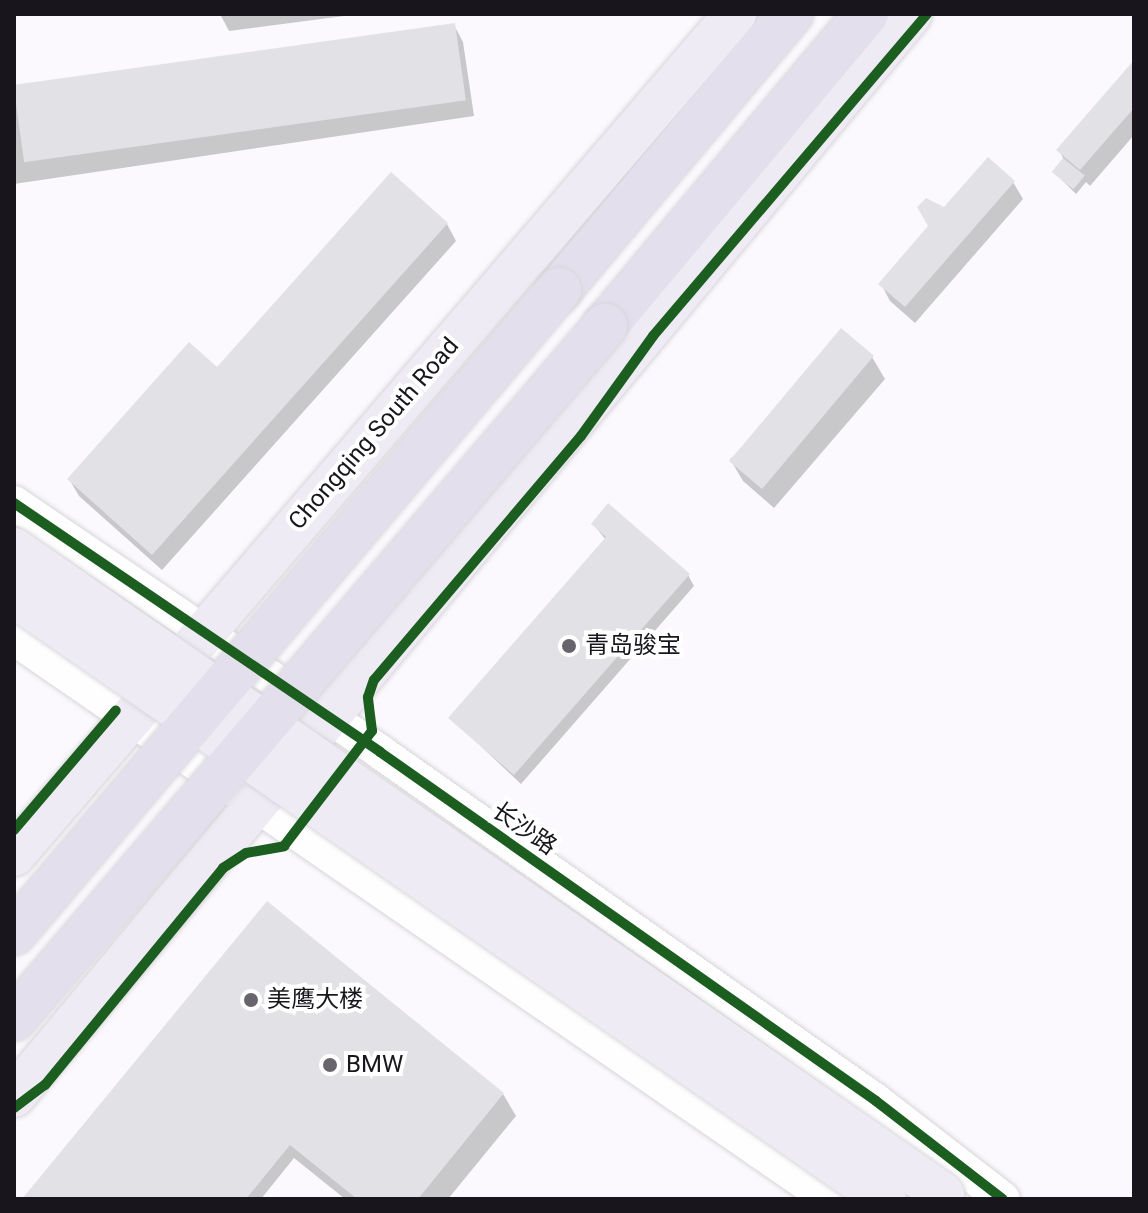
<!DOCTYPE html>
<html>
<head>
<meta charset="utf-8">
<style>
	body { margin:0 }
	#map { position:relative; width:1148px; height:1213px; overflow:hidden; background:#fbf9fd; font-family:Roboto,"Noto Sans SC",sans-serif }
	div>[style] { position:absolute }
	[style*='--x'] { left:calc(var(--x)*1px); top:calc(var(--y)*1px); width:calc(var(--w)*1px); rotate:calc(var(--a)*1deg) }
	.shadow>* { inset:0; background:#0003 }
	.building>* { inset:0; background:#e2e1e6; transform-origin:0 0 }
	.roads { filter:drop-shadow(0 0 2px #d7d5d9) drop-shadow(0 0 2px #d7d5d9) }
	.minor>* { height:34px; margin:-17px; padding:0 17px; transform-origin:17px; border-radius:17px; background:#fefeff }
	.major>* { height:42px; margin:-21px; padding:0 21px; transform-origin:21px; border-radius:21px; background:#eeebf4 }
	.highway>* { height:44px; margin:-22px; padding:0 22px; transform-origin:22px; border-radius:22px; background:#e4dfed }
	.bridges { filter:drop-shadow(0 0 2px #d8d7da) drop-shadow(0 0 2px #d8d7da) }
	.major-bridge>* { height:42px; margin:-21px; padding:0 21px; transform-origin:21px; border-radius:21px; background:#eeebf4 }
	.highway-bridge>* { height:44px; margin:-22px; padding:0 22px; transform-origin:22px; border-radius:22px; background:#e4dfed }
	.cycleway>* { height:10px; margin:-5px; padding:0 5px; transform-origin:5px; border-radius:5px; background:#1b5e20 }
	.dots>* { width:22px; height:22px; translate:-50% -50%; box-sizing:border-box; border:4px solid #fff; border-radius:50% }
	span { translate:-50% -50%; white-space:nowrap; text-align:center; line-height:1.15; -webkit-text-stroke:8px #fff; paint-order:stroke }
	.street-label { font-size:24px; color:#18161c }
	.poi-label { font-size:24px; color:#18161c }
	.left { translate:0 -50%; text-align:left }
	.frame { position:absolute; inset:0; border:16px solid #18161c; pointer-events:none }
</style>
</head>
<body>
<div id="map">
	<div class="shadow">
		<div style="clip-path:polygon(220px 14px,344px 14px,344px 16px,229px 31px)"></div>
		<div style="clip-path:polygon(454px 25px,463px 42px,474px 116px,14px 184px,14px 90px)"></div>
		<div style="clip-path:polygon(1134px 63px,1134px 135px,1090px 186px,1086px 182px,1076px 194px,1054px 172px,1064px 160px,1059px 150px)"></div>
		<div style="clip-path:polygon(391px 175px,447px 224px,456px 241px,162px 570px,79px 496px,69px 479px,217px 369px)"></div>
		<div style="clip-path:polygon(1013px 182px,1023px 199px,915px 323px,890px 301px,881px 284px,945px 210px)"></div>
		<div style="clip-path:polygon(872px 357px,885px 379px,774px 508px,743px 481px,730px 459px)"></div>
		<div style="clip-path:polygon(593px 524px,688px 575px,694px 586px,521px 784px,451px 718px,606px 540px)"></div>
		<div style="clip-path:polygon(503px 1094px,516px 1116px,448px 1199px,345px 1199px,294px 1158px,261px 1199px,23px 1199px)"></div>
	</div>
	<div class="building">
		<div style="left:455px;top:23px;width:78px;height:446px;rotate:82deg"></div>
		<div style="clip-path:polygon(1134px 60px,1134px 108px,1080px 170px,1056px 150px)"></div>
		<div style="clip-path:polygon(988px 157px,1015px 181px,905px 307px,878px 284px,928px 226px,917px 207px,926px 198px,944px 207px)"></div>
		<div style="left:1063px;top:158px;width:28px;height:18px;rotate:39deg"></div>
		<div style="clip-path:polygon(391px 172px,448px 223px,152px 555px,67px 479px,189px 342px,217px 367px)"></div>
		<div style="left:841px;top:328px;width:43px;height:174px;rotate:40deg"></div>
		<div style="clip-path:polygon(608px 503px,690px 574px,514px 775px,448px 718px,606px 537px,591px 524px)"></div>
		<div style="clip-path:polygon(267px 901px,504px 1093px,418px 1199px,357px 1199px,290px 1145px,246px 1199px,22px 1199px)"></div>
	</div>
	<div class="roads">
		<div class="minor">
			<div style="--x:14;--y:503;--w:443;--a:34.2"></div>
			<div style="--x:380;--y:752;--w:606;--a:35.13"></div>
			<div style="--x:876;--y:1101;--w:160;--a:37.7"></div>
			<div style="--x:14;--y:638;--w:989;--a:34.54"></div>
		</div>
		<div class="major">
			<div style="--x:14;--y:855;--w:1108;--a:-49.39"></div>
			<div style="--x:14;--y:1096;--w:1405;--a:-50.34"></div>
		</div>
		<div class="highway">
			<div style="--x:559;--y:290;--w:361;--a:-50"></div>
			<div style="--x:605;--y:326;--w:407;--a:-50.1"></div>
		</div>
	</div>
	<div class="bridges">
		<div class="major-bridge">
			<div style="--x:14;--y:549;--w:1131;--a:34.77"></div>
			<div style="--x:14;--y:596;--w:1059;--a:34.7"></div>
		</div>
		<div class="highway-bridge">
			<div style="--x:14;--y:933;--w:843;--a:-49.72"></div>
			<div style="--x:14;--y:1019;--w:911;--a:-49.54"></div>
		</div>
	</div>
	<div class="cycleway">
		<div style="--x:14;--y:503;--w:443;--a:34.2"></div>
		<div style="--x:380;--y:752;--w:606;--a:35.13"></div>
		<div style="--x:876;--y:1101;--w:160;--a:37.7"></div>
		<div style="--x:14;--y:830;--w:157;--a:-49.6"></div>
		<div style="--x:14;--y:1108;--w:39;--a:-37"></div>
		<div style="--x:45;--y:1085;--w:281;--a:-50.6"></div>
		<div style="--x:223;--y:868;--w:27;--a:-33"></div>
		<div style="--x:246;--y:853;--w:39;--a:-10"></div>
		<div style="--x:284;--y:846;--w:145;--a:-52.6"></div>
		<div style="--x:372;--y:731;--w:34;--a:-97"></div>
		<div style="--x:368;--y:697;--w:18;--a:-71"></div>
		<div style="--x:374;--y:680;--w:320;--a:-49.7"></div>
		<div style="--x:581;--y:436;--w:123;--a:-54.2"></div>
		<div style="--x:653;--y:336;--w:423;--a:-49.6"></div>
	</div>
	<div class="dots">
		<div style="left:569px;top:646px;background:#67656b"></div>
		<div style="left:251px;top:1000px;background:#67656b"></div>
		<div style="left:330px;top:1065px;background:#67656b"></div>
	</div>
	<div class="street-label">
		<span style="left:374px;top:434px;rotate:-49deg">Chongqing South Road</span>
		<span style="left:524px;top:829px;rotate:35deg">长沙路</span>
	</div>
	<div class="poi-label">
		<span class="left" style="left:585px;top:646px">青岛骏宝</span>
		<span class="left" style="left:267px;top:1000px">美鹰大楼</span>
		<span class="left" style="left:346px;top:1065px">BMW</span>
	</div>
	<div class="frame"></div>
</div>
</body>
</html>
